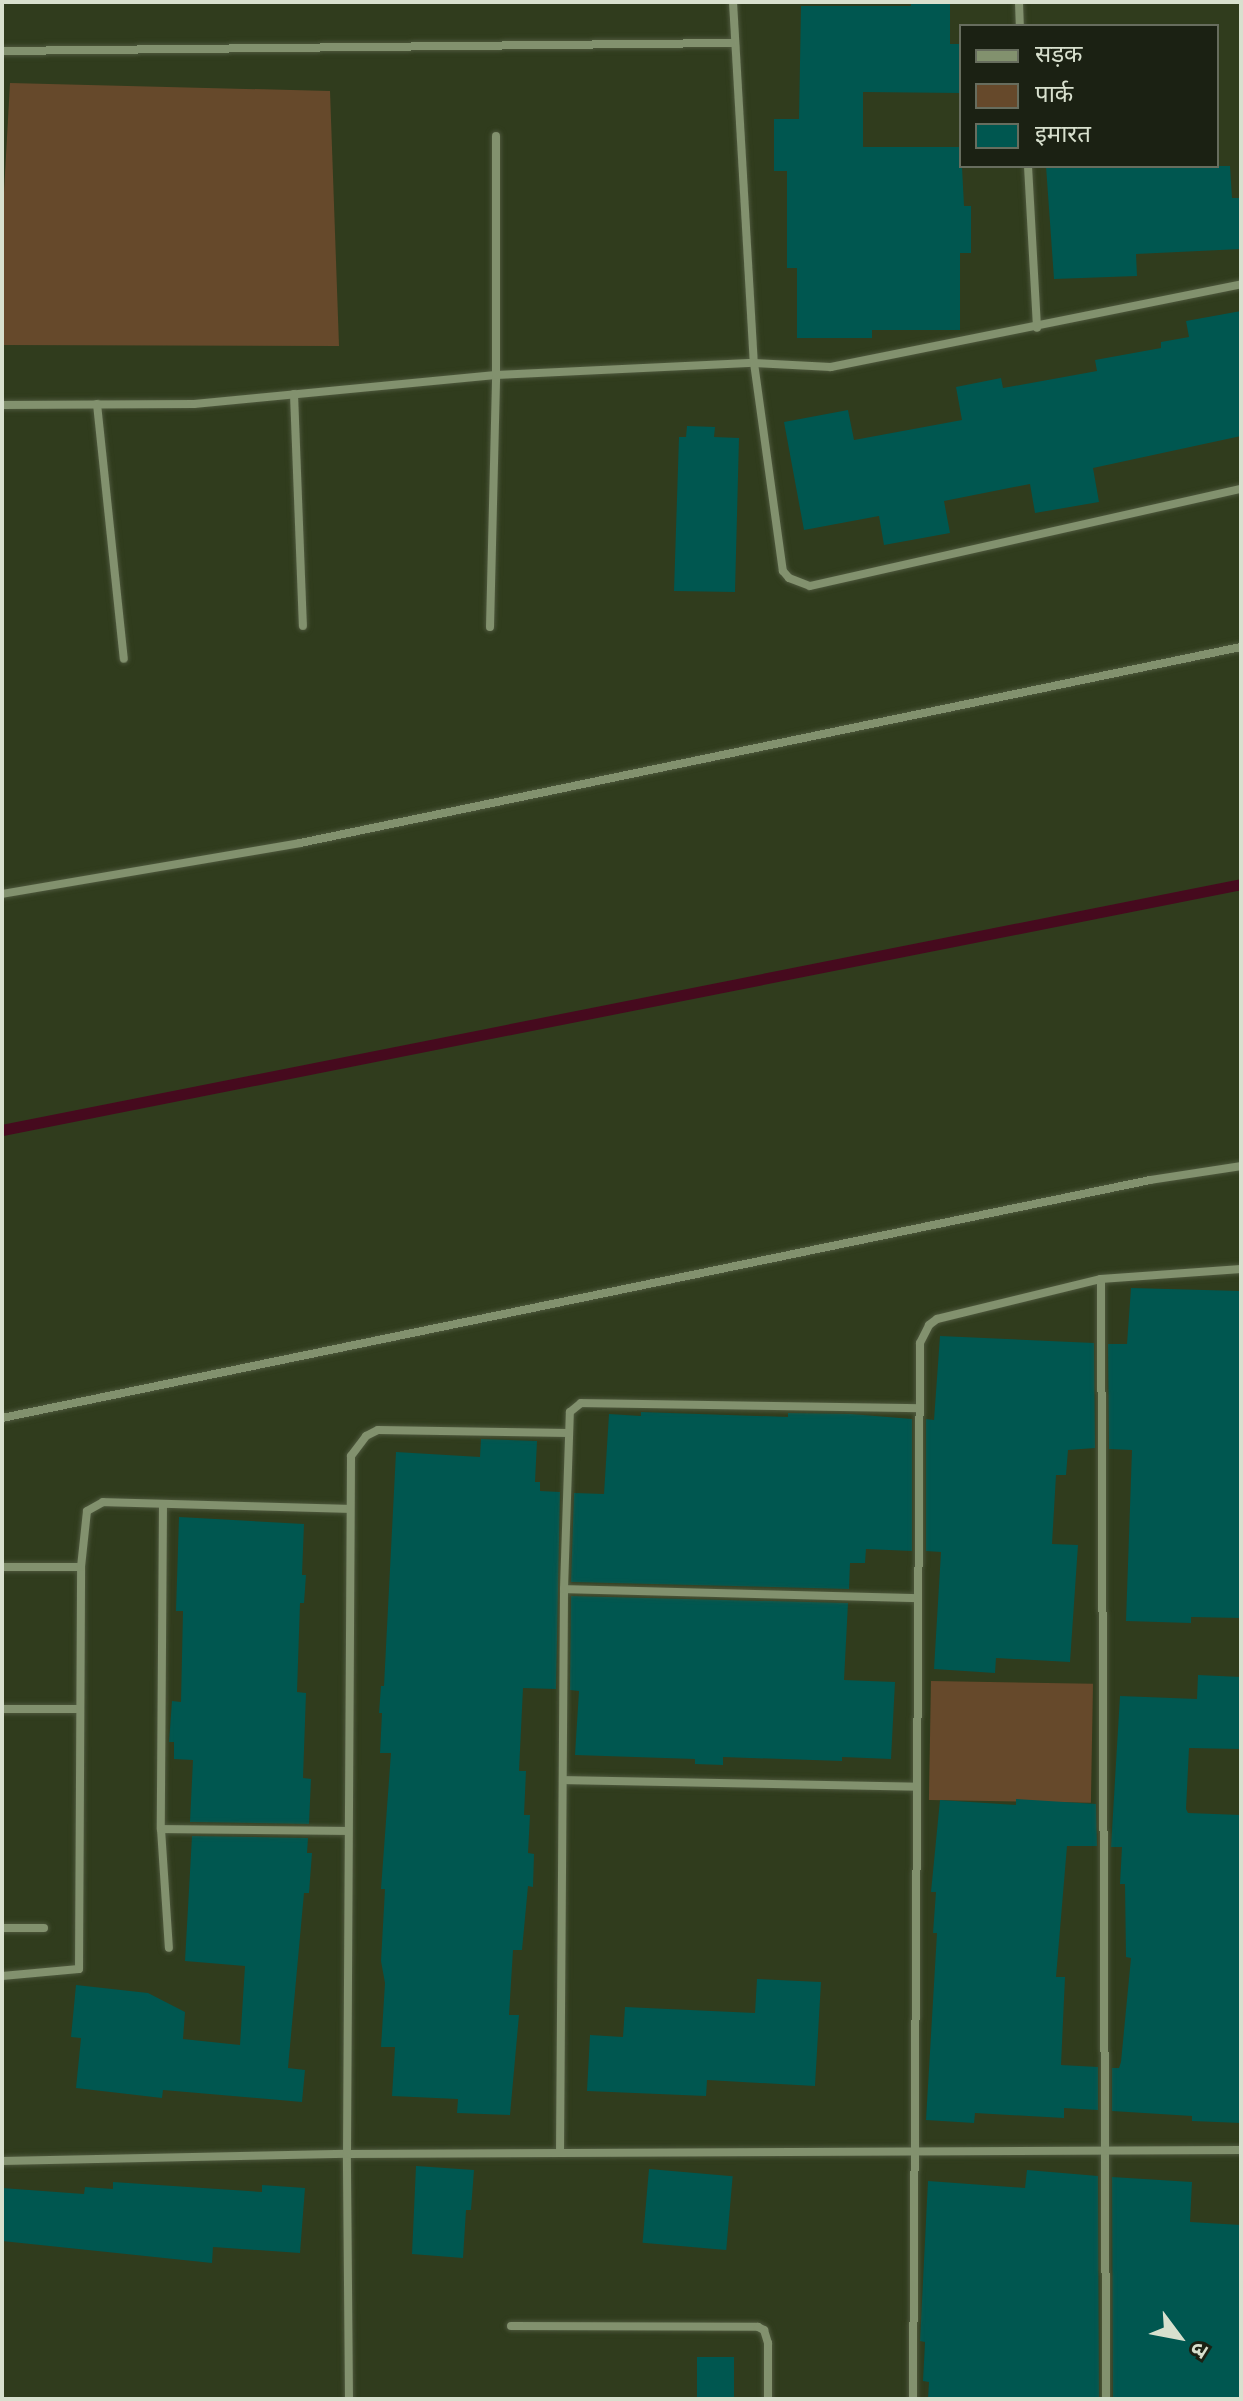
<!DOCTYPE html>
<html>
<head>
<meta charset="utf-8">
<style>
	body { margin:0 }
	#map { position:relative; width:1243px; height:2401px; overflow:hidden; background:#303c1d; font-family:"Varela Round","Noto Sans Devanagari",sans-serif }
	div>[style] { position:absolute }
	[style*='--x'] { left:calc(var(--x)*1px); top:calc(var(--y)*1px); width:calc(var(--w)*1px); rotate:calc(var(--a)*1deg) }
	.green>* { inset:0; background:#66492b; transform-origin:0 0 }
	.stream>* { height:11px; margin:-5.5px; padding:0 5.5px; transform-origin:5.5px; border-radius:5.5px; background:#460a1e }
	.building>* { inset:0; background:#005750; transform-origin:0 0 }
	.roads { filter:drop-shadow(0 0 2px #4e583d) drop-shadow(0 0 2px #4e583d) }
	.minor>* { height:8px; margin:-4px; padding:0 4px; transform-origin:4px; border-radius:4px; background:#82916e }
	span { translate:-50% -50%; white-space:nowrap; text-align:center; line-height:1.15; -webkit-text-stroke:7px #1b2113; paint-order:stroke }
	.frame { position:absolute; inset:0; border:4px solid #d8e0ce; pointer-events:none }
	.legend { position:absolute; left:959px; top:24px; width:260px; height:144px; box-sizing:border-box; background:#1b2113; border:2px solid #676d5e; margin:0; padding:10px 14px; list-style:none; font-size:24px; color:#d8e0ce }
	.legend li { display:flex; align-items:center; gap:16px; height:40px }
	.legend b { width:40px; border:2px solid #676d5e }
	.north { position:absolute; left:1139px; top:2297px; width:80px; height:80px; -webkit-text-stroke:6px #1b2113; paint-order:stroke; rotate:122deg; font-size:22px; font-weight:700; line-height:32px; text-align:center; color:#d8e0ce }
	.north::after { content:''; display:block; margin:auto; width:28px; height:36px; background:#d8e0ce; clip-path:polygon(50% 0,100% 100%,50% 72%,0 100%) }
</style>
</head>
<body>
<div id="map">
	<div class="green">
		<div style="clip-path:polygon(10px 83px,330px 91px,339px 346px,2px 345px,2px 228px)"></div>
		<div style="left:931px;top:1681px;width:162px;height:119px;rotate:1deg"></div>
	</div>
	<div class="stream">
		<div style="--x:2;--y:1130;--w:1263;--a:-11.23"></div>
	</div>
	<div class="building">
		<div style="clip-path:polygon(911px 2px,950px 2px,950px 44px,961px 44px,961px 93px,863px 92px,863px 147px,961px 147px,964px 206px,971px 206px,971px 253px,960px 253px,960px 330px,872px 330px,872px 338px,797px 338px,797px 268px,787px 268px,787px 171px,774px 171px,774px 119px,799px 119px,801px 6px,911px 6px)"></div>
		<div style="clip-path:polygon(1046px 166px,1230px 166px,1232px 198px,1241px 198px,1241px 249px,1136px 254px,1137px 276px,1054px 279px)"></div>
		<div style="clip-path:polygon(1241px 311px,1241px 436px,1093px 468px,1099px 502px,1035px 513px,1030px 484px,944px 501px,950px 533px,884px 545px,879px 516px,804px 530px,784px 422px,848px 410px,854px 440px,962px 420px,956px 387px,1001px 378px,1003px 388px,1097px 371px,1095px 360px,1161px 348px,1161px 342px,1189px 337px,1186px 321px)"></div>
		<div style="clip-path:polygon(687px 426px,715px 427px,714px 437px,739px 438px,735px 592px,674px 591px,679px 437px,686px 437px)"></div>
		<div style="clip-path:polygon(1131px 1288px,1241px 1291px,1241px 1618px,1191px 1617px,1191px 1623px,1126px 1621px,1132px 1450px,1109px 1449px,1108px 1344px,1127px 1344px)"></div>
		<div style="clip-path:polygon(940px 1336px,1094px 1343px,1095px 1448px,1068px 1450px,1066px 1475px,1056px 1475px,1052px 1544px,1078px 1545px,1070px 1662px,996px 1658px,995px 1673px,934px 1669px,941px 1552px,926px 1551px,926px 1419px,934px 1420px)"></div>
		<div style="clip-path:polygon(641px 1412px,788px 1417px,788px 1413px,851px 1414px,912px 1419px,912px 1551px,866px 1549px,865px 1563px,850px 1563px,849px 1589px,571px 1582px,574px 1493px,604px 1494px,609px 1414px,641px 1416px)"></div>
		<div style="clip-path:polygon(481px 1439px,537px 1441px,535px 1482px,540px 1482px,540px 1491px,560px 1492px,556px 1689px,523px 1688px,519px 1771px,526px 1771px,524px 1815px,530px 1815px,528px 1853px,534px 1854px,533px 1887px,528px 1886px,522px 1950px,513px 1950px,509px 2015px,519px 2015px,510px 2115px,457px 2113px,458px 2099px,392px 2096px,395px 2047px,381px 2047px,385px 1983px,381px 1961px,385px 1889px,381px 1889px,391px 1753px,380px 1753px,382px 1713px,379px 1713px,381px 1686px,384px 1686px,396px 1452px,480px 1457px)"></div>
		<div style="clip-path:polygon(179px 1517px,304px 1524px,302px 1575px,306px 1575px,304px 1603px,300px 1603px,297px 1692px,306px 1693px,303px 1778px,311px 1779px,309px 1824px,190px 1822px,193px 1760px,174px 1759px,174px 1742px,169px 1742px,172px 1701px,181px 1702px,183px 1611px,176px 1611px)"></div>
		<div style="clip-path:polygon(571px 1596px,848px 1603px,844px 1680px,895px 1682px,891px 1759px,842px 1757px,842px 1761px,723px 1757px,723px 1765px,695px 1764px,695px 1759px,575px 1755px,579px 1691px,570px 1690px)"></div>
		<div style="clip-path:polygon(1198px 1675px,1241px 1677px,1241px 1749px,1189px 1748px,1186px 1809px,1188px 1813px,1241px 1815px,1241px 2123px,1192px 2121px,1192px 2116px,1112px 2111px,1112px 2068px,1119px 2068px,1121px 2062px,1131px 1958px,1126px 1957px,1125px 1884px,1120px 1884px,1122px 1847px,1111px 1847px,1120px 1696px,1197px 1699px)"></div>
		<div style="clip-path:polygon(1016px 1799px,1096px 1804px,1097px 1846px,1067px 1846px,1056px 1977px,1065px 1977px,1061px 2065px,1098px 2067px,1098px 2110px,1064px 2108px,1064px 2118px,975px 2113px,974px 2123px,926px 2120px,937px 1933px,933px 1933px,936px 1892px,931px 1892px,940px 1800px,1016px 1805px)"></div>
		<div style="clip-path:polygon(192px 1836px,308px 1838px,307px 1853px,312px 1853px,309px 1893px,304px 1893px,288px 2068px,305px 2070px,302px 2102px,163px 2090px,162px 2098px,76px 2088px,81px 2038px,71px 2037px,76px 1985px,148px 1993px,185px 2012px,183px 2039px,240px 2045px,245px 1966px,185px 1961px)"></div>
		<div style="clip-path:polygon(757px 1979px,821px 1982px,815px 2086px,707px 2080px,706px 2096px,587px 2091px,590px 2035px,623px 2037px,625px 2007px,755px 2013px)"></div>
		<div style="clip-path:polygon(416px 2166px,474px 2170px,471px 2210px,466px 2210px,463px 2258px,412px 2254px)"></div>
		<div style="left:649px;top:2169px;width:84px;height:74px;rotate:5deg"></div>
		<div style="clip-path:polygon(1027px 2170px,1098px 2176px,1099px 2399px,928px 2399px,929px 2382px,923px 2381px,925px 2342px,920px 2341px,928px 2181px,1025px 2188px)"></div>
		<div style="clip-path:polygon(1112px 2177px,1192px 2182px,1190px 2222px,1241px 2225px,1241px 2399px,1113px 2399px)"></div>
		<div style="clip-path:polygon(113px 2182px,262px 2192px,262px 2185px,305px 2188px,300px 2253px,213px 2247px,212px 2263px,2px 2241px,2px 2188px,84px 2194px,85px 2187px,113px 2189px)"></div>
		<div style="left:697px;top:2357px;width:37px;height:42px"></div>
	</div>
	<div class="roads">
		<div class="minor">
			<div style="--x:733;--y:2;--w:362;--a:86.7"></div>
			<div style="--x:754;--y:363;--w:210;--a:82.1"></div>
			<div style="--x:783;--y:571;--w:9;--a:49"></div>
			<div style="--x:789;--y:578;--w:22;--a:21"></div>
			<div style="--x:810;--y:586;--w:442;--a:-12.7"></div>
			<div style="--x:1019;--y:2;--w:24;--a:88"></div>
			<div style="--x:2;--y:51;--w:731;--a:-0.63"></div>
			<div style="--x:1028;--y:166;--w:162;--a:86.8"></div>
			<div style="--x:294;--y:394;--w:232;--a:87.8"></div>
			<div style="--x:97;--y:404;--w:256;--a:84"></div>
			<div style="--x:2;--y:405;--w:192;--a:-0.3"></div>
			<div style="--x:194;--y:404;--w:303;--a:-5.5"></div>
			<div style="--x:496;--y:375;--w:258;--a:-2.7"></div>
			<div style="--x:754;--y:363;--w:77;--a:3"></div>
			<div style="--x:831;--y:367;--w:418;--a:-11.4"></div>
			<div style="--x:490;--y:627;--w:252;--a:-88.6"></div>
			<div style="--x:496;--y:375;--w:239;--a:-90"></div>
			<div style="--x:2;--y:894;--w:302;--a:-9.7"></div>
			<div style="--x:300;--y:843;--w:961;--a:-11.77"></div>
			<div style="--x:1101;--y:1279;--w:1120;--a:89.74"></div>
			<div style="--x:2;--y:1418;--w:1172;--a:-11.71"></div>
			<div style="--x:1150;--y:1180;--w:92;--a:-8.7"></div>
			<div style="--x:163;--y:1504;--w:325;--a:90.4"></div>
			<div style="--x:161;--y:1829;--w:119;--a:86.2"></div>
			<div style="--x:2;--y:1567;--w:79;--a:0"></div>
			<div style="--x:564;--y:1589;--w:353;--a:1.5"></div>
			<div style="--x:2;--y:1709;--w:77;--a:0"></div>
			<div style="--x:563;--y:1780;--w:353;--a:1.1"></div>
			<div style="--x:161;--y:1829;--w:187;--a:0.6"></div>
			<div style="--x:2;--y:1928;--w:42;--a:0"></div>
			<div style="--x:2;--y:1976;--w:77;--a:-5.2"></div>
			<div style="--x:79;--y:1969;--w:402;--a:-89.7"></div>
			<div style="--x:81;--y:1567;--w:56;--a:-83.9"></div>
			<div style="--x:87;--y:1511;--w:18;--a:-29"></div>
			<div style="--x:103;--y:1502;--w:246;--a:1.6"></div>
			<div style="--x:560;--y:2153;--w:564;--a:-89.59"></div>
			<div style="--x:564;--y:1589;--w:177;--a:-88.1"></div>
			<div style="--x:570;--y:1412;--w:14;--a:-39"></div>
			<div style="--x:581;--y:1403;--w:337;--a:0.9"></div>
			<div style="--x:2;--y:2161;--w:345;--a:-1.2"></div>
			<div style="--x:347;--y:2154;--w:894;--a:-0.26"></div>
			<div style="--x:511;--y:2326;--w:247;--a:0.2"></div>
			<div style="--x:758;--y:2327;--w:7;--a:27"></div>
			<div style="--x:764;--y:2330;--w:14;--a:73"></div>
			<div style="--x:768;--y:2343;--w:56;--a:90"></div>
			<div style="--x:349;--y:2399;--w:245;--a:-90.5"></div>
			<div style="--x:347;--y:2154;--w:698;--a:-89.67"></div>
			<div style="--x:351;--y:1456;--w:25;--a:-53"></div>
			<div style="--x:366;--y:1436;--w:13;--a:-27"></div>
			<div style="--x:378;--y:1430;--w:190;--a:0.9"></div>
			<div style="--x:913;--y:2399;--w:1056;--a:-89.62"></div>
			<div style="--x:920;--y:1343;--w:20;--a:-63"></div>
			<div style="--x:929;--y:1325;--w:10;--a:-37"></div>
			<div style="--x:937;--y:1319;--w:169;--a:-13.7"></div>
			<div style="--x:1101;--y:1279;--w:140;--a:-4.1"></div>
		</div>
	</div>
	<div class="frame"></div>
	<ul class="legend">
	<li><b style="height:10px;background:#82916e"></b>सड़क</li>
	<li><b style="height:22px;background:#66492b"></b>पार्क</li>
	<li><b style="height:22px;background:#005750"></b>इमारत</li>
	</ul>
	<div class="north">उ</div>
</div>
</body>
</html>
